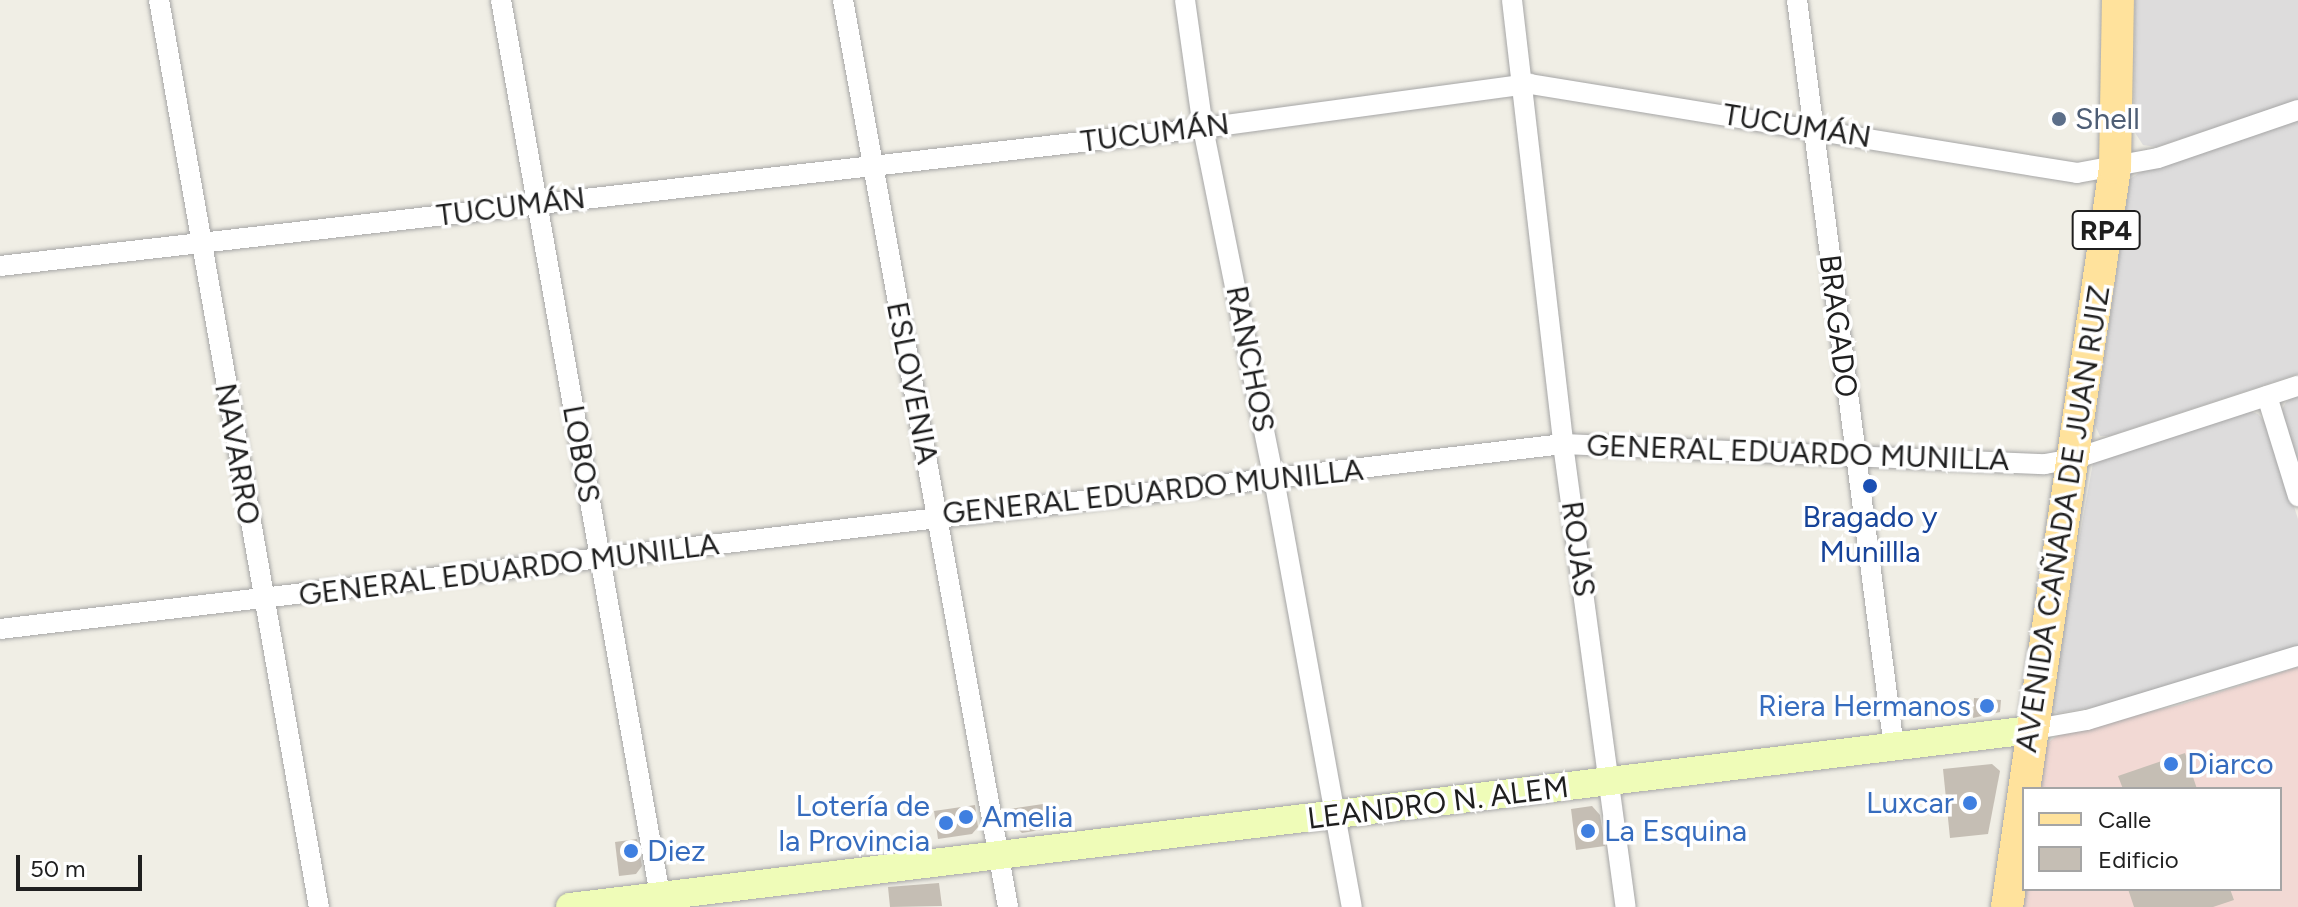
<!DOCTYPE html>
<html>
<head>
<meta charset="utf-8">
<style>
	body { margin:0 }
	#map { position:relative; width:2298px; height:907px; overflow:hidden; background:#f0eee5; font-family:Figtree,sans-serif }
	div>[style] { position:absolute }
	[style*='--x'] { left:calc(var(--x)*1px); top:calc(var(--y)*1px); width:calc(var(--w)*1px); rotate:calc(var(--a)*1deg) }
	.residential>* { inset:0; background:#dddcdc }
	.commercial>* { inset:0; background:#f2d9d4 }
	.building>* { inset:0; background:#c5beb4 }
	.roads { filter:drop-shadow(0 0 2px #a6a6a6) drop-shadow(0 0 2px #a6a6a6) }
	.street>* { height:20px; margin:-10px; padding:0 10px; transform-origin:10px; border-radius:10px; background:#fff }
	.secondary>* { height:28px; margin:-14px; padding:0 14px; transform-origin:14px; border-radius:14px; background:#effcb8 }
	.primary>* { height:32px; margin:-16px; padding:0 16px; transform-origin:16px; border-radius:16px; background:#ffe29c }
	.dots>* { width:22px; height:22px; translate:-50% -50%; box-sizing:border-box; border:4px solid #fff; border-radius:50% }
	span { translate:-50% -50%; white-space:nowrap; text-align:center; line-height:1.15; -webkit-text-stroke:7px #fff; paint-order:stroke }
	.shield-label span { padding:2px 6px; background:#fff; border:2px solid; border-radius:6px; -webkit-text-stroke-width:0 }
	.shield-label { font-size:28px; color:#1f1f1f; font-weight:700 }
	.service-label { font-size:30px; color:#4e5e75 }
	.left { translate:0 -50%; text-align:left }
	.street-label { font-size:30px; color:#1f1f1f }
	.transit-label { font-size:30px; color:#164399 }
	.shop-label { font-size:30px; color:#366cbe }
	.right { translate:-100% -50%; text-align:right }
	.legend { position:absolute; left:2022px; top:787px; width:260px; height:104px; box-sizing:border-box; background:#fff; border:2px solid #a5a5a5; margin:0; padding:10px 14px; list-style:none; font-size:24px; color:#1f1f1f }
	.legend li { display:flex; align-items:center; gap:16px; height:40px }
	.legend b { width:40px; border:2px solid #a5a5a5 }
	.scale { position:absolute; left:16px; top:855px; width:126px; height:36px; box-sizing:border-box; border:4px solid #1f1f1f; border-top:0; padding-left:10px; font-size:24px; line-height:28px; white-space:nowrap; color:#1f1f1f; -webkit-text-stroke:6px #fff; paint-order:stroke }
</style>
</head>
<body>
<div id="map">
	<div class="residential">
		<div style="clip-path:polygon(2135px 0,2298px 0,2298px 100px,2156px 147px,2143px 145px,2134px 131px)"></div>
		<div style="clip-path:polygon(2298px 120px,2298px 374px,2109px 436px,2100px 436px,2095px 425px,2130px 179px,2144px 170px)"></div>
		<div style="clip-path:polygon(2298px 394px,2298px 467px,2282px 410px,2286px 402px)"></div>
		<div style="clip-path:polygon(2249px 411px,2258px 414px,2269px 428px,2298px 519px,2298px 649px,2126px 702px,2058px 713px,2053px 710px,2051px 694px,2093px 463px)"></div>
	</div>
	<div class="commercial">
		<div style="clip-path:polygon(2298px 667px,2298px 907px,2023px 907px,2026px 889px,2280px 889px,2280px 789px,2038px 789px,2046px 744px,2062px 732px,2179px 705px)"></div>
	</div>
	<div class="building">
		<div style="clip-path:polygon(1974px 698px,2001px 700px,2000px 712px,1973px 718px)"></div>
		<div style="clip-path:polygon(2185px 753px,2197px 789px,2123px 789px,2118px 776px)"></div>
		<div style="clip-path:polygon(1992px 764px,2000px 771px,1988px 834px,1950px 838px,1943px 769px)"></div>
		<div style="clip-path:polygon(1043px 804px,1047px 829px,1022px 833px,1011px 823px,1009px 809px)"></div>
		<div style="clip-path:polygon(975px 805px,978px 827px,972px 834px,938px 839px,934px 811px)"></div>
		<div style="clip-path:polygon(1592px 806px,1600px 815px,1605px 846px,1576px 850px,1571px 809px)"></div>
		<div style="clip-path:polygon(637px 839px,642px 866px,636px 874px,619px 876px,615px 842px)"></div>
		<div style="clip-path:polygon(939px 883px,942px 906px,890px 907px,888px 887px)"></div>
		<div style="clip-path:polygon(2128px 889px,2230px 889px,2234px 900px,2213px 907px,2134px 907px)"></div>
	</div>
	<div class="roads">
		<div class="street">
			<div style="--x:159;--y:0;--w:921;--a:80"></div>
			<div style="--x:501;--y:0;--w:921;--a:79.93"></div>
			<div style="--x:843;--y:0;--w:922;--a:79.69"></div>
			<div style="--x:1185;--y:0;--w:129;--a:82"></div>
			<div style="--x:1203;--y:128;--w:358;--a:78.6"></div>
			<div style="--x:1274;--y:479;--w:435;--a:79.7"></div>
			<div style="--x:1512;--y:0;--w:447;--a:83.4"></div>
			<div style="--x:1563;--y:444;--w:467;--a:82.3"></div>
			<div style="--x:1797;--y:0;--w:754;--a:82.61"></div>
			<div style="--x:0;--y:266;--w:1211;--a:-6.54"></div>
			<div style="--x:1203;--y:128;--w:330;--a:-7.7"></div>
			<div style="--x:1530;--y:84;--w:554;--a:9.24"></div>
			<div style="--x:2077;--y:173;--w:82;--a:-10.5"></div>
			<div style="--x:2158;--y:158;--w:148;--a:-18.9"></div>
			<div style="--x:2267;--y:396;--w:105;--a:72.8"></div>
			<div style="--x:0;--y:629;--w:1574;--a:-6.75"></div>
			<div style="--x:1563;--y:444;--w:482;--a:2.4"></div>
			<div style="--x:2045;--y:464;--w:29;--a:-10"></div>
			<div style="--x:2074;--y:459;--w:236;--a:-18.1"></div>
			<div style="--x:2030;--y:730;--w:58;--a:-10"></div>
			<div style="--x:2087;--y:720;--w:220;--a:-16.9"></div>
		</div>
		<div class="secondary">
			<div style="--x:570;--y:907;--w:1471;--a:-6.91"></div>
		</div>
		<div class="primary">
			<div style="--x:2007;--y:907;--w:747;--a:-81.69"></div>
			<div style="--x:2115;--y:168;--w:168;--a:-89"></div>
		</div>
	</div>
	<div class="dots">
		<div style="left:2059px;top:119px;background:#5c6f8a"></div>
		<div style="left:1870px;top:486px;background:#1a4fb4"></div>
		<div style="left:1987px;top:706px;background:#3f7fe0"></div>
		<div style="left:2171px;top:764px;background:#3f7fe0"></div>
		<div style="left:1970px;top:803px;background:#3f7fe0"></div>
		<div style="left:966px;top:817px;background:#3f7fe0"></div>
		<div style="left:946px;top:823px;background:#3f7fe0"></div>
		<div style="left:1588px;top:831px;background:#3f7fe0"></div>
		<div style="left:631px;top:851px;background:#3f7fe0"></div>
	</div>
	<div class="shield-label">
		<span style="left:2106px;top:230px">RP4</span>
	</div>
	<div class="service-label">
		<span class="left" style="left:2075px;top:119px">Shell</span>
	</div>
	<div class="street-label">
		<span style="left:1797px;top:126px;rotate:9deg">TUCUMÁN</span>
		<span style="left:1155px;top:133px;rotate:-7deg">TUCUMÁN</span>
		<span style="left:511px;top:207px;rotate:-7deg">TUCUMÁN</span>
		<span style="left:1838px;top:326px;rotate:83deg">BRAGADO</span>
		<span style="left:1250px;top:359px;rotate:79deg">RANCHOS</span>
		<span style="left:912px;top:383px;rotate:79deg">ESLOVENIA</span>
		<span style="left:1798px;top:453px;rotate:2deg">GENERAL EDUARDO MUNILLA</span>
		<span style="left:237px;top:454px;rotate:80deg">NAVARRO</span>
		<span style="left:581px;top:454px;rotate:80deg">LOBOS</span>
		<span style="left:1153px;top:492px;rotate:-6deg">GENERAL EDUARDO MUNILLA</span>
		<span style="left:2063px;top:519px;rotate:-81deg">AVENIDA CAÑADA DE JUAN RUIZ</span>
		<span style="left:1578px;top:549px;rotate:82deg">ROJAS</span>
		<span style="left:509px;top:570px;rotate:-7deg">GENERAL EDUARDO MUNILLA</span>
		<span style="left:1438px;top:803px;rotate:-7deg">LEANDRO N. ALEM</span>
	</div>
	<div class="transit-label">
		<span style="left:1870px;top:534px">Bragado y<br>Munillla</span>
	</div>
	<div class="shop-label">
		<span class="right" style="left:1971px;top:706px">Riera Hermanos</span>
		<span class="left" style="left:2187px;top:764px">Diarco</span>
		<span class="right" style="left:1954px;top:803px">Luxcar</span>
		<span class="right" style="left:930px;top:823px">Lotería de<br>la Provincia</span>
		<span class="left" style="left:982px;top:817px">Amelia</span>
		<span class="left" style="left:1604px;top:831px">La Esquina</span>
		<span class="left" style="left:647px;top:851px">Diez</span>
	</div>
	<ul class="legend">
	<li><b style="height:10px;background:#ffe29c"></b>Calle</li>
	<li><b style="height:22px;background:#c5beb4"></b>Edificio</li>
	</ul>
	<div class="scale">50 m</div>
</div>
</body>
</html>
